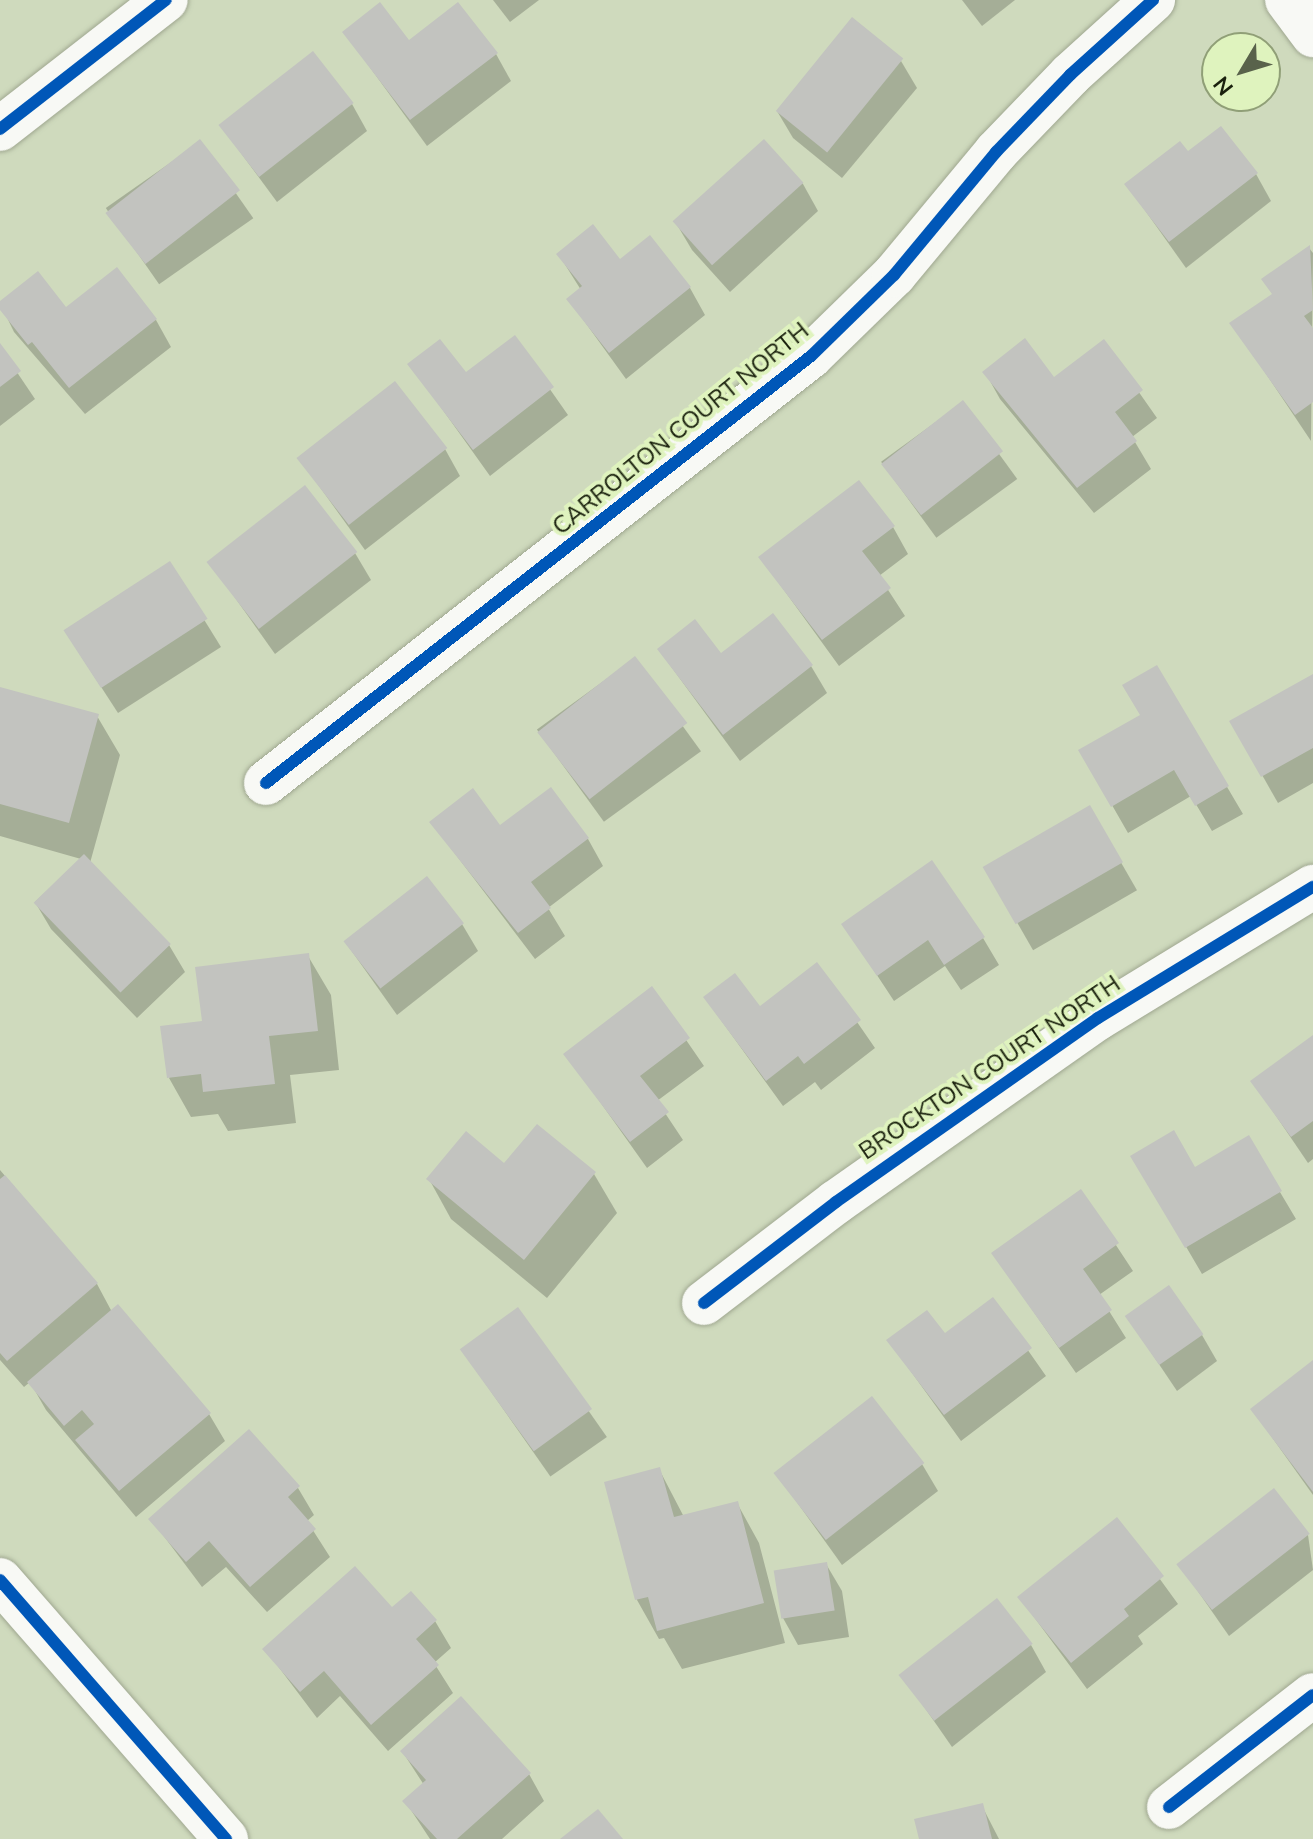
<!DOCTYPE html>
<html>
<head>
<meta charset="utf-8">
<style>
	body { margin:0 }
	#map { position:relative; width:1313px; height:1839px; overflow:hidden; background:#cfdabd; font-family:"Nunito Sans",sans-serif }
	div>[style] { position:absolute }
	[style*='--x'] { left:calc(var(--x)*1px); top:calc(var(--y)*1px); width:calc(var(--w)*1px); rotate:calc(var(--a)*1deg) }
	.shadow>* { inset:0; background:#0003; transform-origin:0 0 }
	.building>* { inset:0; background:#c2c3bf; transform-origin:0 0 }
	.roads { filter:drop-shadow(0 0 2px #9fa790) drop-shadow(0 0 2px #9fa790) }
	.minor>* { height:44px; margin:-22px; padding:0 22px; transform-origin:22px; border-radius:22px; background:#f8f9f5 }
	.cycleway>* { height:12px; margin:-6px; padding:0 6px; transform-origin:6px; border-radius:6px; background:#0057b8 }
	span { translate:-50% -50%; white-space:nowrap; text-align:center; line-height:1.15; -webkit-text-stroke:8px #dff3be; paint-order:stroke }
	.street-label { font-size:24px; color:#1a210d }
	.north { position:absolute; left:1201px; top:32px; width:80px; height:80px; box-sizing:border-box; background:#dff3be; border:2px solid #909f77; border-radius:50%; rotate:232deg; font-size:22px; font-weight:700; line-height:32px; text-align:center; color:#1a210d }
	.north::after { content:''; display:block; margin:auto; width:28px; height:36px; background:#59624b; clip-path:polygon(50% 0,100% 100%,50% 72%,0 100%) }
</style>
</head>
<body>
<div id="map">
	<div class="shadow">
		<div style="clip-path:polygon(493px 0,539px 0,510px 22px)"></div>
		<div style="clip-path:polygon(962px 0,1015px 0,982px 26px)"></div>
		<div style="clip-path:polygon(345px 33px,496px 54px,511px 81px,427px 146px)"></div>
		<div style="clip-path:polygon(901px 61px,917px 88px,842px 178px,793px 138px,777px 111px)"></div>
		<div style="clip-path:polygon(352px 104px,367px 131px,277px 202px,221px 126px)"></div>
		<div style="left:200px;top:142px;width:93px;height:115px;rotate:55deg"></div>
		<div style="clip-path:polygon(764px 142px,803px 184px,818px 211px,730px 292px,692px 250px,676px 223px)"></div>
		<div style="clip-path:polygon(1188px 154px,1256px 174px,1271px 201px,1186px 268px,1127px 185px)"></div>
		<div style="clip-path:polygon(1309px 248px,1313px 253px,1311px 441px,1232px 323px,1273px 295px)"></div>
		<div style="clip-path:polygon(559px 255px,620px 261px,690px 288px,705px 315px,626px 379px,569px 300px,581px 290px)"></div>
		<div style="clip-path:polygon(0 303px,156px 320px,171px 347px,85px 414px,14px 332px)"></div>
		<div style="clip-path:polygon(514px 338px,568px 415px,490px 476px,410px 364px,466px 375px)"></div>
		<div style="clip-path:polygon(1103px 341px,1157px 418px,1132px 437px,1151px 469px,1094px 513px,1000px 399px,985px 372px,1054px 379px)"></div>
		<div style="clip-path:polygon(0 347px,35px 399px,0 426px)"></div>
		<div style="left:962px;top:403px;width:94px;height:100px;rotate:54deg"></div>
		<div style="clip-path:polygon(445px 449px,460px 476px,365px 550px,299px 458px)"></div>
		<div style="clip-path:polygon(893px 527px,908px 554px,879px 576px,905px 616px,839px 666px,760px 557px)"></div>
		<div style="clip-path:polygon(355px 553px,371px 580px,275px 654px,209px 561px)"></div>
		<div style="clip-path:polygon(169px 563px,221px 647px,118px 713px,81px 656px)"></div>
		<div style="clip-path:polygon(659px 650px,811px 666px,827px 693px,740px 761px)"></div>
		<div style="left:634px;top:659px;width:114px;height:120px;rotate:54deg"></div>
		<div style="clip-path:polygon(1157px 668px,1243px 814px,1212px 831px,1191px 796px,1128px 833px,1081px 751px,1142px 716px)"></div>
		<div style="clip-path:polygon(1313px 676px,1313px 783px,1278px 803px,1232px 722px)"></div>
		<div style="clip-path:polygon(0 689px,97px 716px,120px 755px,90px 863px,169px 945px,185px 972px,137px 1018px,51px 929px,35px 902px,81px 859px,0 836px)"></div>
		<div style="left:1089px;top:807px;width:96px;height:120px;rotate:60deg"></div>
		<div style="clip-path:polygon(431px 822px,588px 839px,603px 866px,548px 908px,565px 936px,535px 959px)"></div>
		<div style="clip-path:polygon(462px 924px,478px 951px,397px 1015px,346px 943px)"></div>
		<div style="clip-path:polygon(844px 925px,983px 938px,999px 965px,961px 990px,945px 966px,894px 1001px)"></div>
		<div style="clip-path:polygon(308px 956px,331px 995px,339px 1070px,290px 1075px,296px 1123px,228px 1131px,218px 1114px,191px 1117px,169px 1078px,204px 1023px)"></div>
		<div style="clip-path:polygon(817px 964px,875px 1048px,821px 1090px,815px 1082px,783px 1106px,705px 998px,760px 1008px)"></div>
		<div style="clip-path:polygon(651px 989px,704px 1066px,657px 1101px,683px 1140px,647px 1168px,566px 1054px)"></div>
		<div style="clip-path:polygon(1313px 1038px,1313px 1159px,1308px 1163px,1253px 1082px)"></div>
		<div style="clip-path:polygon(1248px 1138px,1296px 1219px,1202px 1274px,1133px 1156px,1194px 1169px)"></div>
		<div style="clip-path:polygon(504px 1166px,594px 1174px,617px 1213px,547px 1298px,451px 1219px,429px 1179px)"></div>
		<div style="clip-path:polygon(0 1170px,97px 1284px,112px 1312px,209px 1414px,225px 1441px,136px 1517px,46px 1410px,30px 1382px,24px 1387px,0 1360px)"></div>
		<div style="clip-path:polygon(1081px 1192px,1133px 1271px,1099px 1295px,1126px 1338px,1076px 1373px,993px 1253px)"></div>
		<div style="clip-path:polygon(992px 1299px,1046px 1376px,961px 1441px,889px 1341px,945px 1336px)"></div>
		<div style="left:518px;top:1310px;width:155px;height:69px;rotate:55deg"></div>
		<div style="clip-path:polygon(1128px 1318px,1202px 1335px,1217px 1361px,1177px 1391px)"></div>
		<div style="clip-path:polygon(1313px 1363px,1313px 1495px,1252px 1409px)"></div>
		<div style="clip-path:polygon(922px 1464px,938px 1491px,842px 1565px,776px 1473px)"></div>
		<div style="clip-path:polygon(659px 1469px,684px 1517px,737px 1503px,759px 1543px,785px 1643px,682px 1669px,664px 1638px,659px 1639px,637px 1600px,606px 1483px)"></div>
		<div style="clip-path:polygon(298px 1488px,314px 1515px,307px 1521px,330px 1557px,267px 1612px,226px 1567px,202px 1587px,151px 1519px)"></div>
		<div style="clip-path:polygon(1117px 1520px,1178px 1604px,1138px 1636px,1143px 1644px,1087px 1689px,1020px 1598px)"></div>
		<div style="clip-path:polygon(1308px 1535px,1313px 1570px,1229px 1636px,1179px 1564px)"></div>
		<div style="clip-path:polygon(826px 1564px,842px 1591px,849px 1637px,798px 1645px,783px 1618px)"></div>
		<div style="clip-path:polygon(392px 1610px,435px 1621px,451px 1648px,434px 1663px,453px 1693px,388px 1751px,340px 1696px,317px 1718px,265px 1649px)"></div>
		<div style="clip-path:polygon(1031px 1645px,1046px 1672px,952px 1747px,902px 1675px)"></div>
		<div style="clip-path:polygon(402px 1751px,529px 1774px,544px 1801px,502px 1839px,430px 1839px,405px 1801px,424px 1785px)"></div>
		<div style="clip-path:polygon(982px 1806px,999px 1839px,921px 1839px)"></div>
	</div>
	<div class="building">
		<div style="clip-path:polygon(380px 2px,409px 40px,458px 2px,498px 53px,410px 120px,342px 32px)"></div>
		<div style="left:852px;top:17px;width:66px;height:121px;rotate:39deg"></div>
		<div style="left:313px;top:51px;width:66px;height:120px;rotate:52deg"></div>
		<div style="clip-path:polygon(1221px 126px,1258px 173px,1169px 242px,1124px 184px,1180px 141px,1188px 151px)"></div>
		<div style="left:200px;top:139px;width:65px;height:120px;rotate:52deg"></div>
		<div style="left:764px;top:139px;width:59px;height:123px;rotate:48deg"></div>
		<div style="clip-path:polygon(593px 224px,620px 259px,650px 235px,691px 287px,609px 353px,566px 299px,582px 286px,556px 254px)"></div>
		<div style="clip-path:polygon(1310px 245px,1313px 310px,1304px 316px,1313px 328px,1313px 402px,1295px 415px,1229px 323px,1272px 294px,1261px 279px)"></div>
		<div style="clip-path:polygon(117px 267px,157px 319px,69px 388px,32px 342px,28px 345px,0 310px,0 301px,38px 271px,66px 307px)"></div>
		<div style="clip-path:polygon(515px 335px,554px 387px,473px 450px,407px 364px,440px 339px,466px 372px)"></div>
		<div style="clip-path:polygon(1025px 338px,1054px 377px,1104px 339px,1143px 390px,1115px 412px,1137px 441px,1077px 488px,982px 372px)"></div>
		<div style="clip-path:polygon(0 343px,21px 371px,0 387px)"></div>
		<div style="left:395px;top:381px;width:85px;height:125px;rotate:52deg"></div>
		<div style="left:963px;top:400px;width:65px;height:104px;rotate:52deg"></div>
		<div style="clip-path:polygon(859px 480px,895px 526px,862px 551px,891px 588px,822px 640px,758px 557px)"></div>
		<div style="left:305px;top:485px;width:85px;height:125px;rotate:52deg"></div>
		<div style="left:170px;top:561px;width:69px;height:127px;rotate:57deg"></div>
		<div style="clip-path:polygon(773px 613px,813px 665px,723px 735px,657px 649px,695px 619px,721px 653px)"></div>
		<div style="left:635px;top:656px;width:85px;height:124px;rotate:52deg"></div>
		<div style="clip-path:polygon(1157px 665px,1229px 786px,1195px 806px,1174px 770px,1111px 807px,1078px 750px,1140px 715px,1122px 685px)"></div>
		<div style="clip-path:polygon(1313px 674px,1313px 748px,1261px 777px,1229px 721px)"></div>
		<div style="clip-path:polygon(0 687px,99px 714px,69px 823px,0 804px)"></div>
		<div style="clip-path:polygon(551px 787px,589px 838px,531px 882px,551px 908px,518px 933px,429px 822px,473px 788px,500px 825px)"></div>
		<div style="left:1090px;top:805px;width:66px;height:124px;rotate:60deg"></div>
		<div style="left:84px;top:854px;width:125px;height:70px;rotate:46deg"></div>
		<div style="clip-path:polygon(932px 860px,985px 937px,944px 965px,928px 940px,877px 976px,841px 924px)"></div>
		<div style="left:427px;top:876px;width:60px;height:106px;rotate:52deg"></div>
		<div style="clip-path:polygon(309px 953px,318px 1031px,269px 1036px,275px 1084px,203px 1092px,201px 1074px,167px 1078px,160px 1026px,202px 1021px,195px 967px)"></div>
		<div style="clip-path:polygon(817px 962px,861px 1020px,804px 1064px,798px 1056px,766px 1081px,703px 997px,735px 973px,760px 1006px)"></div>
		<div style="clip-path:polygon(652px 986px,690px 1038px,640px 1076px,669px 1112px,630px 1142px,563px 1054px)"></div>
		<div style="clip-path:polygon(1313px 1035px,1313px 1121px,1291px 1137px,1250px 1081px)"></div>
		<div style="clip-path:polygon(537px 1124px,596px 1172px,524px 1260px,426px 1179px,466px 1131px,504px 1163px)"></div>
		<div style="clip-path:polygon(1174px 1130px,1195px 1167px,1249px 1135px,1282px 1191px,1185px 1248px,1130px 1156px)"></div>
		<div style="clip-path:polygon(5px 1175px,98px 1283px,7px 1361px,0 1353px,0 1179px)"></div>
		<div style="clip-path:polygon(1081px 1189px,1119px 1243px,1083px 1269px,1112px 1310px,1059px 1348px,991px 1253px)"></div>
		<div style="left:1169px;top:1285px;width:60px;height:54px;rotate:55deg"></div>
		<div style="clip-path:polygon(993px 1297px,1032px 1348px,944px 1415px,886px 1340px,927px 1310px,945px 1333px)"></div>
		<div style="clip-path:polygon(118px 1304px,211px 1413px,119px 1491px,75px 1440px,94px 1424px,82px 1410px,64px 1426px,27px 1382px)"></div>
		<div style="left:518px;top:1307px;width:126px;height:72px;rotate:54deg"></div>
		<div style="clip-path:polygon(1313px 1360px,1313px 1492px,1250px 1409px)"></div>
		<div style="left:872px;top:1396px;width:85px;height:125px;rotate:52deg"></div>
		<div style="clip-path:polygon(249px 1429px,300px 1486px,288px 1497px,316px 1529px,250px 1587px,209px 1541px,186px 1562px,148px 1519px)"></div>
		<div style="clip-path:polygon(660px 1467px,674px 1517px,738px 1501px,764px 1603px,657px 1631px,648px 1597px,635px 1600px,604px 1482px)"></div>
		<div style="left:1274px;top:1488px;width:58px;height:124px;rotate:52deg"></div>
		<div style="clip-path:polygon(1117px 1517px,1164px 1576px,1124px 1609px,1129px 1616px,1071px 1663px,1017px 1597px)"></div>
		<div style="left:827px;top:1562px;width:49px;height:54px;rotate:81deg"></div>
		<div style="clip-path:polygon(355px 1566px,392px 1607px,411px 1591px,437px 1620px,416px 1639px,439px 1665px,371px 1725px,324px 1671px,300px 1692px,262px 1649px)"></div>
		<div style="left:997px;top:1598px;width:58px;height:125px;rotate:52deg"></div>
		<div style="clip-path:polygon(461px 1696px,531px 1773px,457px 1839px,437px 1839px,402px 1801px,426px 1780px,400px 1751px)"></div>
		<div style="clip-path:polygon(983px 1803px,992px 1839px,919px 1839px,914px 1819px)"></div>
		<div style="clip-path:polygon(598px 1809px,623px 1839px,560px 1839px)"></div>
	</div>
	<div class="roads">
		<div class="minor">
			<div style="--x:1287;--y:0;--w:44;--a:53.4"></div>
			<div style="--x:0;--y:129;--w:210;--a:-37.9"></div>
			<div style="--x:266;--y:783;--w:692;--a:-38.08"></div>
			<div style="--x:811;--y:356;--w:116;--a:-44.3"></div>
			<div style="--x:894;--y:275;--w:160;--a:-50.3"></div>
			<div style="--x:996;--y:152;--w:107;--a:-46.1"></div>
			<div style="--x:1070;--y:75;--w:112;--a:-42.1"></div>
			<div style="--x:704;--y:1303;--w:166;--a:-37.4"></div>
			<div style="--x:836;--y:1202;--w:320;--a:-35.1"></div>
			<div style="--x:1098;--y:1018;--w:252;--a:-31.4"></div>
			<div style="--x:0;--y:1580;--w:344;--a:48.9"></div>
			<div style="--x:1169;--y:1807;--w:182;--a:-37.9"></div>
		</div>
	</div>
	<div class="cycleway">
		<div style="--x:0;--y:129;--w:210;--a:-37.9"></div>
		<div style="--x:266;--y:783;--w:692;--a:-38.08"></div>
		<div style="--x:811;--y:356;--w:116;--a:-44.3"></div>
		<div style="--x:894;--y:275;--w:160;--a:-50.3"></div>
		<div style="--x:996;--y:152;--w:107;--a:-46.1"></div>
		<div style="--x:1070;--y:75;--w:112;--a:-42.1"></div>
		<div style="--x:704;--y:1303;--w:166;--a:-37.4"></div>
		<div style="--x:836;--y:1202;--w:320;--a:-35.1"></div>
		<div style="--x:1098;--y:1018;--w:252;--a:-31.4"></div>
		<div style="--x:0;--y:1580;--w:344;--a:48.9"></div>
		<div style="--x:1169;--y:1807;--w:182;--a:-37.9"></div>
	</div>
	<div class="street-label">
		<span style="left:681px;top:429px;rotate:-39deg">CARROLTON COURT NORTH</span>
		<span style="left:990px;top:1068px;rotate:-34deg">BROCKTON COURT NORTH</span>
	</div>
	<div class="north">N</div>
</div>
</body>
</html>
